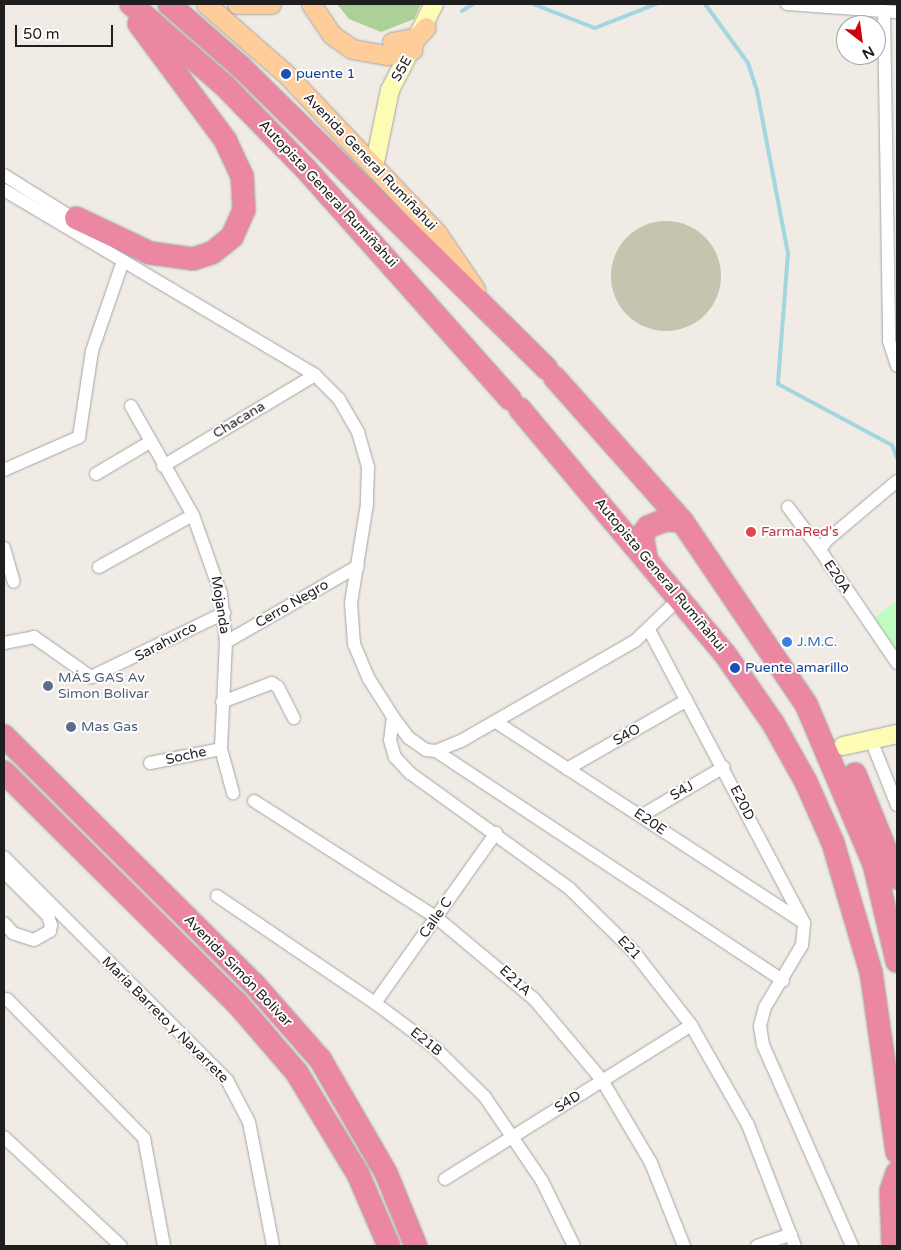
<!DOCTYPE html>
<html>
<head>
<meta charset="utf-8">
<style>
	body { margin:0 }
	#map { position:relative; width:901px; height:1250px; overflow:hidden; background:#f0ebe4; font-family:"Varela Round",sans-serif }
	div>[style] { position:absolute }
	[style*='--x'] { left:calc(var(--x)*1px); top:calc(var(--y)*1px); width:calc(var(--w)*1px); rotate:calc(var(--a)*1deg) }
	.construction>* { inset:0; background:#c5c4af }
	.round { border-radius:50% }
	.forest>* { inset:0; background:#abd196 }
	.park>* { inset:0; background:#befcbf }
	.stream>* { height:4px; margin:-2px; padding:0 2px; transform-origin:2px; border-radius:2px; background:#a2d6e0 }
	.roads { filter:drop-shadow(0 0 1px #a5a5a5) drop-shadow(0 0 1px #a5a5a5) }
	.street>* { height:12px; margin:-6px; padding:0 6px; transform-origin:6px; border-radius:6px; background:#fff }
	.secondary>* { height:18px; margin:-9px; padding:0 9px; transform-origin:9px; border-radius:9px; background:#fdfcb5 }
	.primary>* { height:19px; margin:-9.5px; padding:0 9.5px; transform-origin:9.5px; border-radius:9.5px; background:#ffcd9a }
	.highway>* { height:22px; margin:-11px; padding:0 11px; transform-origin:11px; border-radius:11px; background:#eb87a0 }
	.dots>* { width:14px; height:14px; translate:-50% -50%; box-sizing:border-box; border:2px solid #fff; border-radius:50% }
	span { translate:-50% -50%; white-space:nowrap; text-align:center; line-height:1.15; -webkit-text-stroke:4px #fff; paint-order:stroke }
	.street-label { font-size:14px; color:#1e1e1e }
	.transit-label { font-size:14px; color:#164399 }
	.left { translate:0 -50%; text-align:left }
	.health-label { font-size:14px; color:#be3a42 }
	.shop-label { font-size:14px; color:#366cbe }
	.service-label { font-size:14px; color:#4e5e75 }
	.frame { position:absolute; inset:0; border:5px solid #1e1e1e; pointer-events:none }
	.north { position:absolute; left:836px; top:15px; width:50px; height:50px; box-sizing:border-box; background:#fff; border:1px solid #a5a5a5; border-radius:50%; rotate:150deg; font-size:14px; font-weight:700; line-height:20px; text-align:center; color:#1e1e1e }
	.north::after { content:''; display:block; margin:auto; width:18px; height:22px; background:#cd000d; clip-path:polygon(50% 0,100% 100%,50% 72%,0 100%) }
	.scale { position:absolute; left:15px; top:25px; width:98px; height:22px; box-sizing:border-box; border:2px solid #1e1e1e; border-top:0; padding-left:6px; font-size:15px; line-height:18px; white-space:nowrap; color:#1e1e1e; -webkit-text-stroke:4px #fff; paint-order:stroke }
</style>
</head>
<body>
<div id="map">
	<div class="construction">
		<div class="round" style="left:611px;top:221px;width:110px;height:110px"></div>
	</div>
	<div class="forest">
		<div style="clip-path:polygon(337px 4px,421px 4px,414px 19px,381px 32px,349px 19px)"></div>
	</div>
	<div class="park">
		<div style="clip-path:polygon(897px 600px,897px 663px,869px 622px)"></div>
	</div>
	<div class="stream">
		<div style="--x:533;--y:4;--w:66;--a:21.2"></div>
		<div style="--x:595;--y:28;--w:66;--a:-21.5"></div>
		<div style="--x:705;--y:4;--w:73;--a:53.9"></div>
		<div style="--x:748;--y:63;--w:29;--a:72"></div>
		<div style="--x:757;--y:91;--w:165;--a:79.2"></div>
		<div style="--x:788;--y:253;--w:131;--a:94.4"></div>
		<div style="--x:778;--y:384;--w:129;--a:28.2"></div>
		<div style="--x:892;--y:445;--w:14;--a:69"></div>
		<div style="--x:462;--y:11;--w:13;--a:-32"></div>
	</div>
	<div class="roads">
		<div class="street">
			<div style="--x:787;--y:4;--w:110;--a:4.2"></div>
			<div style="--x:884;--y:11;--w:330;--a:89.1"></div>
			<div style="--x:889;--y:341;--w:26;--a:72"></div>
			<div style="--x:4;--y:175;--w:89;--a:32.1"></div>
			<div style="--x:4;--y:190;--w:362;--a:30.7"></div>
			<div style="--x:315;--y:375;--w:34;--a:45"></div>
			<div style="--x:339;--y:399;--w:38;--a:60"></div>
			<div style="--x:358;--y:432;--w:37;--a:74"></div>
			<div style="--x:368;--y:468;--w:36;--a:92"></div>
			<div style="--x:367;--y:504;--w:100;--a:99.2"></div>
			<div style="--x:351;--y:603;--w:41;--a:85.8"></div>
			<div style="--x:354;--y:644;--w:38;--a:67"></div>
			<div style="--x:369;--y:679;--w:45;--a:57.7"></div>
			<div style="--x:393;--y:717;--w:26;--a:53"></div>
			<div style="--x:409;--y:738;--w:21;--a:35"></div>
			<div style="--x:426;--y:750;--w:10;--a:6"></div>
			<div style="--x:436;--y:751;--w:27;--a:-22"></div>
			<div style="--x:461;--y:741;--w:201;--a:-29.9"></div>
			<div style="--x:635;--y:641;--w:61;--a:-43.7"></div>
			<div style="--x:131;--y:406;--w:125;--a:60.4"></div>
			<div style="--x:193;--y:515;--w:84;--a:70.5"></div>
			<div style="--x:221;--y:594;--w:48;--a:84.1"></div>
			<div style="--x:226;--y:642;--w:107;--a:92.7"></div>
			<div style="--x:221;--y:749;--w:46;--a:74.7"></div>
			<div style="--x:163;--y:466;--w:177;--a:-30.9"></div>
			<div style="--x:4;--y:470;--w:82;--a:-23.7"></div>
			<div style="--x:79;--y:437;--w:87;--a:-81.4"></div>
			<div style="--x:92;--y:351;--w:95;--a:-71"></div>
			<div style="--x:96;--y:474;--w:63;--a:-30.7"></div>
			<div style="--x:897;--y:481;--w:93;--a:139.8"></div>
			<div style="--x:826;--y:541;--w:11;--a:124"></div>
			<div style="--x:820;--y:550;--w:137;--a:55.7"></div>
			<div style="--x:788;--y:507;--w:54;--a:53.3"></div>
			<div style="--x:4;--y:548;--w:35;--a:74"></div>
			<div style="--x:99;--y:567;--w:107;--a:-29"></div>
			<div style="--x:649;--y:630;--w:331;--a:62.1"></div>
			<div style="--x:804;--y:923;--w:22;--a:95"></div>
			<div style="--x:802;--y:945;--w:72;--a:120.8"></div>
			<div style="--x:765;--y:1007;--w:20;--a:105"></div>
			<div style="--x:760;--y:1026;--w:19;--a:81"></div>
			<div style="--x:763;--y:1045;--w:220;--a:66.1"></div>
			<div style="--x:226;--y:642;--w:152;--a:-29.9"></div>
			<div style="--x:4;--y:643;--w:31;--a:-11"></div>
			<div style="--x:34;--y:637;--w:70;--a:35.1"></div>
			<div style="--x:91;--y:677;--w:148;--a:-25.7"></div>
			<div style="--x:222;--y:702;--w:53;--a:-20.8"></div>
			<div style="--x:272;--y:683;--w:7;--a:34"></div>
			<div style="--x:278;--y:687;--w:35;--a:63"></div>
			<div style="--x:393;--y:717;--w:23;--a:97"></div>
			<div style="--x:390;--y:740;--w:18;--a:74"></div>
			<div style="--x:395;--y:757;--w:22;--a:47"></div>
			<div style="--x:410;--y:773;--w:196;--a:35.9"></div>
			<div style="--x:569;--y:888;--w:91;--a:44.6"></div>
			<div style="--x:634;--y:952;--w:93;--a:52"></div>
			<div style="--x:691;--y:1025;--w:115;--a:60.3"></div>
			<div style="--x:748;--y:1125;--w:130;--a:68.8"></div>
			<div style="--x:496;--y:722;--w:368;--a:33.1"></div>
			<div style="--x:871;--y:740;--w:70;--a:68.2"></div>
			<div style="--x:436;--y:751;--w:416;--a:33.5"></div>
			<div style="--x:150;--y:763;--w:72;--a:-11.2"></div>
			<div style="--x:567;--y:769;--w:138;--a:-29.9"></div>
			<div style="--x:254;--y:801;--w:217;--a:32.6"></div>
			<div style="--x:437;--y:918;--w:126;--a:39.9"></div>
			<div style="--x:534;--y:999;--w:106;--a:50"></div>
			<div style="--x:602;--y:1080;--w:96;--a:59.4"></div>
			<div style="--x:651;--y:1163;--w:89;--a:68.3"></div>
			<div style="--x:641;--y:816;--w:96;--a:-30.6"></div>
			<div style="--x:4;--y:857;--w:315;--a:45"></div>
			<div style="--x:227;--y:1080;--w:47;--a:62.4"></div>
			<div style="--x:249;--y:1122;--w:126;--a:79"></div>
			<div style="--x:4;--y:872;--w:62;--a:45"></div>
			<div style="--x:48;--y:916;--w:9;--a:72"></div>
			<div style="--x:51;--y:925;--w:6;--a:99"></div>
			<div style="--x:50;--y:931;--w:18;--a:151"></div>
			<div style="--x:34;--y:940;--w:22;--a:-162"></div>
			<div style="--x:13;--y:933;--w:13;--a:-132"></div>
			<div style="--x:217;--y:896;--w:191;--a:34.1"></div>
			<div style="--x:375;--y:1003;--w:74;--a:36.7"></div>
			<div style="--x:434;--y:1047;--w:71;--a:44.4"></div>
			<div style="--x:485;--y:1097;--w:102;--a:55.8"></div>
			<div style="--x:542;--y:1181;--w:72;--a:63.8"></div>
			<div style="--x:7;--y:999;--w:195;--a:45.4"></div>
			<div style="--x:144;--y:1138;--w:110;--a:79.5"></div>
			<div style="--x:375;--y:1003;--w:209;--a:-54.6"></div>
			<div style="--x:4;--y:1137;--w:160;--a:43"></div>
			<div style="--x:445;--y:1179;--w:290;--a:-32"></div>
			<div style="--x:757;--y:1246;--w:36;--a:-19"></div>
		</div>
		<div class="secondary">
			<div style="--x:374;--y:167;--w:79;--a:-78.3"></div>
			<div style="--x:390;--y:90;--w:97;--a:-62.9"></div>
			<div style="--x:843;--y:746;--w:55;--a:-12.5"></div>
		</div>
		<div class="primary">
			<div style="--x:206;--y:4;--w:106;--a:41.2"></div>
			<div style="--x:286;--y:74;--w:219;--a:46.5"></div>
			<div style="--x:437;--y:233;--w:68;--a:55.8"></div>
			<div style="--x:237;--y:4;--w:34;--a:0"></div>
			<div style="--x:311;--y:4;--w:37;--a:56"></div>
			<div style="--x:332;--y:35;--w:24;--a:35"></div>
			<div style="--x:352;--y:49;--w:36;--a:10"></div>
			<div style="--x:387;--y:55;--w:26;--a:-11"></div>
			<div style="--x:392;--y:42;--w:25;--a:-11"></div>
			<div style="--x:417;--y:37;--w:13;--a:-48"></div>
		</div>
		<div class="highway">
			<div style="--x:131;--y:4;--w:123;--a:41.1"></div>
			<div style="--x:224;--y:85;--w:116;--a:45.7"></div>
			<div style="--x:305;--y:168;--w:309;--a:48.4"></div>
			<div style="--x:169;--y:4;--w:96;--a:41.2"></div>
			<div style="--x:241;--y:67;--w:429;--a:44.6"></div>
			<div style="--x:76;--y:218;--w:82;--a:25.3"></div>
			<div style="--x:150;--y:253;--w:43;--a:7.9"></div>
			<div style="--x:193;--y:259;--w:20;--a:-18"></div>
			<div style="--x:212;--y:253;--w:26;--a:-39"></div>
			<div style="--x:232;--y:237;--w:30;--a:-66"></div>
			<div style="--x:244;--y:210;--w:34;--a:-93"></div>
			<div style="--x:242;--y:176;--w:38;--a:-115"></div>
			<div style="--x:226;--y:141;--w:146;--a:-126.6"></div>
			<div style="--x:555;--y:378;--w:191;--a:48.4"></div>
			<div style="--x:682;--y:521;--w:221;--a:55.9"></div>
			<div style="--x:806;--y:704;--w:174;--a:67"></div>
			<div style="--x:874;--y:864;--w:100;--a:76.7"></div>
			<div style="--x:520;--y:409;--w:319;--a:50.1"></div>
			<div style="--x:725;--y:654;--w:84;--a:55.2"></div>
			<div style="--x:773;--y:723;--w:68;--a:60.8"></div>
			<div style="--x:806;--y:782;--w:67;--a:66.1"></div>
			<div style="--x:833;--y:843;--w:134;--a:73.6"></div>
			<div style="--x:871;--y:972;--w:182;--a:81.8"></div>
			<div style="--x:646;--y:557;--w:22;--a:-100"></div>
			<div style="--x:642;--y:535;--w:10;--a:-53"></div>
			<div style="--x:648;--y:527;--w:18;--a:-22"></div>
			<div style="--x:665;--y:520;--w:17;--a:3"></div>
			<div style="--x:4;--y:736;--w:352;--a:44.8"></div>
			<div style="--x:254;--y:984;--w:100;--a:48.7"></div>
			<div style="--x:320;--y:1059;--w:132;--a:59.9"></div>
			<div style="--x:386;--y:1173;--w:79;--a:67.7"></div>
			<div style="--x:4;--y:772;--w:327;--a:44.8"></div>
			<div style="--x:236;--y:1002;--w:94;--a:49.3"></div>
			<div style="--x:297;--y:1073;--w:118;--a:58.9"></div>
			<div style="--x:358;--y:1174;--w:78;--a:66.7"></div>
			<div style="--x:855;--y:774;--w:112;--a:68"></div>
			<div style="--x:893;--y:1246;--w:55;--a:-92.1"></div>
			<div style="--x:891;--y:1191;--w:19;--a:-72"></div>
		</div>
	</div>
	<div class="dots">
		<div style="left:286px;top:74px;background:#1a4fb4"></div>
		<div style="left:751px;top:532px;background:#e0444e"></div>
		<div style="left:787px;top:642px;background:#3f7fe0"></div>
		<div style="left:735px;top:668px;background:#1a4fb4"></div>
		<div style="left:48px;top:686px;background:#5c6f8a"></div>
		<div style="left:71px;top:727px;background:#5c6f8a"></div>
	</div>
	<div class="street-label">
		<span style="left:402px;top:69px;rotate:-60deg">S5E</span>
		<span style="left:370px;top:162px;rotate:46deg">Avenida General Rumiñahui</span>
		<span style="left:328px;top:194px;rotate:47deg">Autopista General Rumiñahui</span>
		<span style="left:239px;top:420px;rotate:-31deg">Chacana</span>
		<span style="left:660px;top:575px;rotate:50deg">Autopista General Rumiñahui</span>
		<span style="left:837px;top:577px;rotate:56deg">E20A</span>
		<span style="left:292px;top:604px;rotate:-30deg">Cerro Negro</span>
		<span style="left:220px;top:605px;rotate:81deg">Mojanda</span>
		<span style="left:166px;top:642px;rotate:-28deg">Sarahurco</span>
		<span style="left:627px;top:735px;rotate:-30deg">S4O</span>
		<span style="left:186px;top:756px;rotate:-12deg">Soche</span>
		<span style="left:682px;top:791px;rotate:-30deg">S4J</span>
		<span style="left:742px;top:803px;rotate:63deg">E20D</span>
		<span style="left:650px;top:822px;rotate:34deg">E20E</span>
		<span style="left:436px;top:918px;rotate:-55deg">Calle C</span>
		<span style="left:629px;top:948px;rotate:47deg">E21</span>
		<span style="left:238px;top:971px;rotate:46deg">Avenida Simón Bolívar</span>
		<span style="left:515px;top:981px;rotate:43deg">E21A</span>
		<span style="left:165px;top:1020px;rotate:45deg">María Barreto y Navarrete</span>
		<span style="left:426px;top:1042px;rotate:39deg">E21B</span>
		<span style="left:568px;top:1102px;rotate:-32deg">S4D</span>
	</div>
	<div class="transit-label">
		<span class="left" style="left:296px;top:74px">puente 1</span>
		<span class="left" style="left:745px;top:668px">Puente amarillo</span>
	</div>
	<div class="health-label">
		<span class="left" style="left:761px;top:532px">FarmaRed's</span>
	</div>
	<div class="shop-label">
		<span class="left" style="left:797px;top:642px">J.M.C.</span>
	</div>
	<div class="service-label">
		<span class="left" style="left:58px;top:686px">MÁS GAS Av<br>Simon Bolivar</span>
		<span class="left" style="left:81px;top:727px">Mas Gas</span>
	</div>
	<div class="frame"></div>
	<div class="north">N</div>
	<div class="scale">50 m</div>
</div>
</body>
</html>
